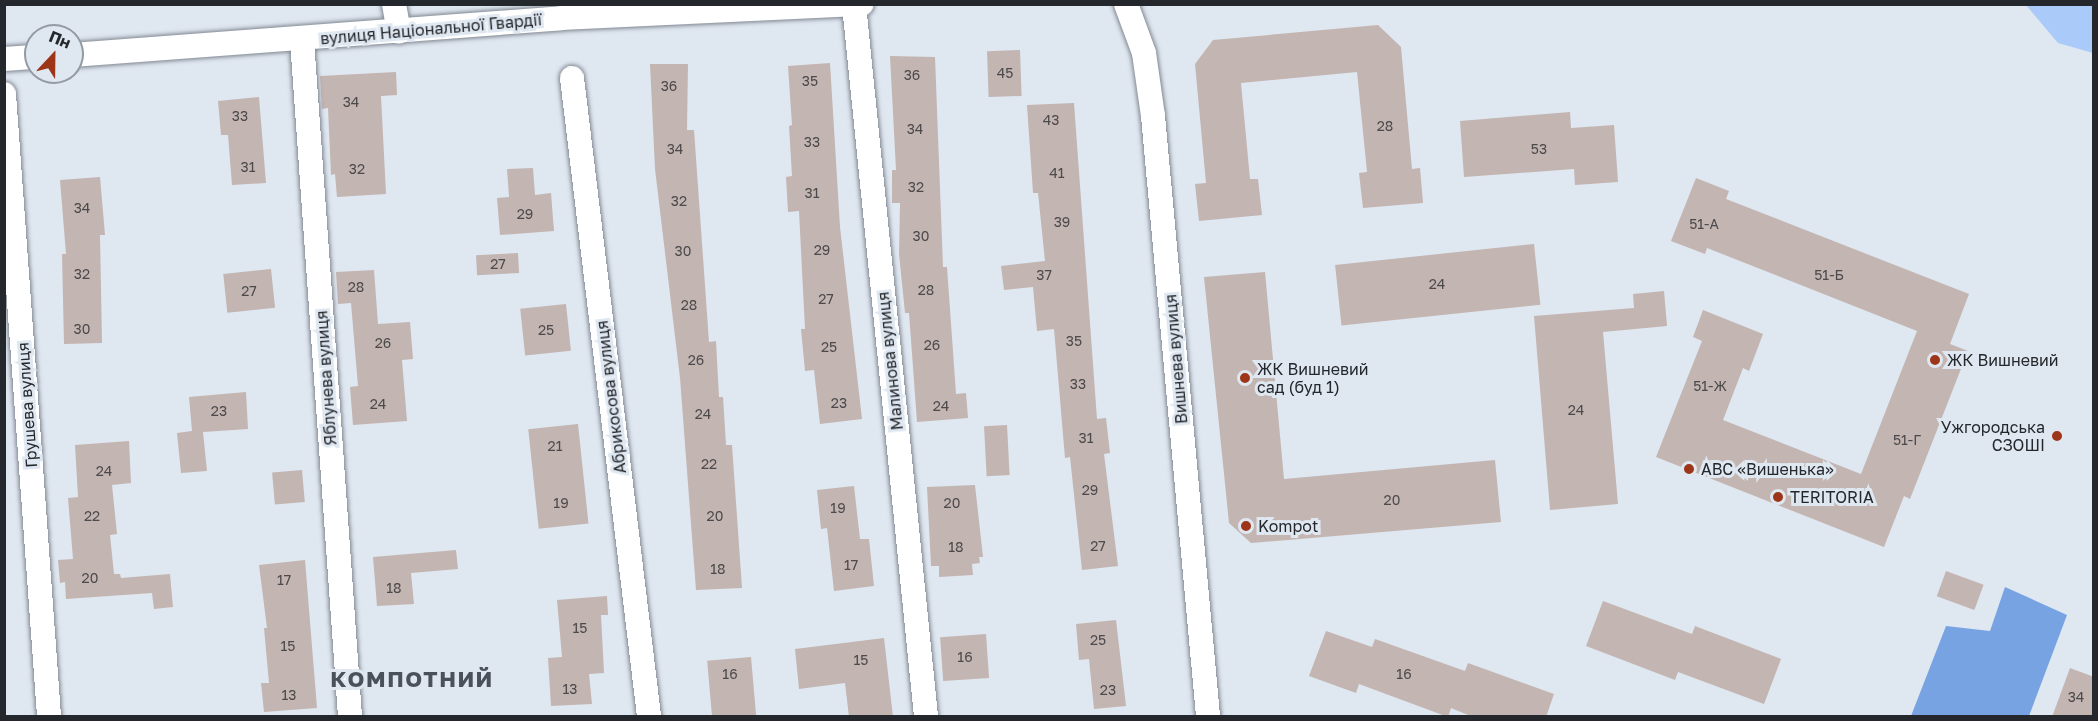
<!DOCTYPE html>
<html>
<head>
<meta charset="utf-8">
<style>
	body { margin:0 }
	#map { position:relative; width:2098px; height:721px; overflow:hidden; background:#dfe7f1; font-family:"Golos Text",sans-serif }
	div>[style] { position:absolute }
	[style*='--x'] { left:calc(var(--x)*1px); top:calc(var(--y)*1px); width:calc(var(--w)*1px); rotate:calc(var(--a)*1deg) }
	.green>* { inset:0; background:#aacbfa }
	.forest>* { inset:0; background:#77a3e2 }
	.building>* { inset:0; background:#c3b5b1; transform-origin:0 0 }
	.roads { filter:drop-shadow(0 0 2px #828993) drop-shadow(0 0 2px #828993) }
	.minor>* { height:24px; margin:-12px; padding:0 12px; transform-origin:12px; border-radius:12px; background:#fff }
	.dots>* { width:16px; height:16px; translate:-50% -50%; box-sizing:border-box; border:3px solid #dfe7f1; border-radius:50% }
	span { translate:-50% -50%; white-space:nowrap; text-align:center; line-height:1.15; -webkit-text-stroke:6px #dfe7f1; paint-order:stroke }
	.number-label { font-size:14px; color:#4c4a4c }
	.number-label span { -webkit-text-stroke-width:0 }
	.street-label { font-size:16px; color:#24272b }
	.poi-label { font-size:16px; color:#24272b }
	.left { translate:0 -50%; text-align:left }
	.right { translate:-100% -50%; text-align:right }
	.district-label { font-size:22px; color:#4b515a; font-weight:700; letter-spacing:1.5px }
	.frame { position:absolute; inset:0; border:6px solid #24272b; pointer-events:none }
	.north { position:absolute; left:24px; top:24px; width:60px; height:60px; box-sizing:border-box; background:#dfe7f1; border:2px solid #949aa2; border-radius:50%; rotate:22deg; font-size:16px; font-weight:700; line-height:24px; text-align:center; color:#24272b }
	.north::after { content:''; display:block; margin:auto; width:21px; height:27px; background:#9d3518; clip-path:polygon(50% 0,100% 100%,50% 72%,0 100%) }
</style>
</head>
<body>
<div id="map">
	<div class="green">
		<div style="clip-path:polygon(2026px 5px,2093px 5px,2093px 53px,2058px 43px)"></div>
	</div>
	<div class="forest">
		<div style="clip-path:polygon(2005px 587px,2067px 615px,2029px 716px,1911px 716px,1946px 626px,1990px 631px)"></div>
	</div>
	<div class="building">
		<div style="clip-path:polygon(1378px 25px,1401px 47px,1412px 169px,1420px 168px,1423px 203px,1363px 208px,1359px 173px,1367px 172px,1357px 72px,1241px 83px,1250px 179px,1258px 179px,1262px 215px,1199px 221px,1195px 184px,1206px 183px,1195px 64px,1213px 40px)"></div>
		<div style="left:1020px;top:50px;width:46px;height:33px;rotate:88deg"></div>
		<div style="clip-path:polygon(890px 56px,935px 57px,943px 267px,947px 267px,956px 394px,966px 393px,968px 418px,917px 422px,909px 313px,905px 313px,899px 254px,900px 203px,892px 203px,892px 170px,896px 170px)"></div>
		<div style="clip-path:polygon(830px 63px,840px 227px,862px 419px,820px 424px,814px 370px,805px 371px,801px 329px,805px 329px,799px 211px,788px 212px,786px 177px,792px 176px,789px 126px,792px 125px,788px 66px)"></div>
		<div style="clip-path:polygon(650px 64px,688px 64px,687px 130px,694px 130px,709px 342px,716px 341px,719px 397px,723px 397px,726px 445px,732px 445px,742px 588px,696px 590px,680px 378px,655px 169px)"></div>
		<div style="clip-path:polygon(396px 72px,397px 95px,381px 96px,386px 194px,337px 197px,335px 174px,331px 175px,328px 108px,322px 109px,320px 76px)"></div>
		<div style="clip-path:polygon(259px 97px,266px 183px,232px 185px,228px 135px,221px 135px,218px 101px)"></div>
		<div style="clip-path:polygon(1074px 103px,1097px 419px,1106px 418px,1110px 453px,1104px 454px,1118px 566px,1082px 570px,1070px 457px,1065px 458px,1054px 329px,1037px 331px,1033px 287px,1004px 290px,1001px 266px,1045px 261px,1038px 193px,1033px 193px,1027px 105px)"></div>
		<div style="clip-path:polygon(1570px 112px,1571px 128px,1614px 125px,1618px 182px,1575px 185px,1574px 169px,1464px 177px,1460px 121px)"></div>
		<div style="clip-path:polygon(533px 168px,535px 195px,551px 193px,554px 231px,500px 235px,497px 198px,509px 197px,507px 169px)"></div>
		<div style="clip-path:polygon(100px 177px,105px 235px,100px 235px,102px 343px,64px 344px,62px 254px,66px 254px,60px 180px)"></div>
		<div style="clip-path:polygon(1696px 178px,1729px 191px,1726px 199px,1969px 294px,1950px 344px,1968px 351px,1910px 499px,1904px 496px,1884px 547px,1656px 457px,1702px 341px,1693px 337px,1703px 310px,1763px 334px,1749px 371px,1743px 368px,1723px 420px,1861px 474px,1917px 331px,1707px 248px,1705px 254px,1671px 241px)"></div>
		<div style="left:1534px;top:244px;width:61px;height:200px;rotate:84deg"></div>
		<div style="left:518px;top:253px;width:20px;height:42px;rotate:87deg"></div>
		<div style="left:271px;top:269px;width:39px;height:48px;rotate:84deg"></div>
		<div style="clip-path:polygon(374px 270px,378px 324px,410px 322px,413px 359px,402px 360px,407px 421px,353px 425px,350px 387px,358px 386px,351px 303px,338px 304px,336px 272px)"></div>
		<div style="clip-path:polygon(1265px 272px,1284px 479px,1495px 460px,1501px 522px,1251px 543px,1229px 523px,1204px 277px)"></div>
		<div style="clip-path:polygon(1664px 291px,1667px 326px,1603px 332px,1618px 504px,1550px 510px,1534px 316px,1634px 308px,1633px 294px)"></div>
		<div style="left:566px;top:304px;width:47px;height:46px;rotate:84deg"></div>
		<div style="clip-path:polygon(246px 392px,248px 429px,203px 432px,207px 471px,181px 473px,177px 433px,192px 431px,189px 397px)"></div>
		<div style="left:578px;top:424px;width:100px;height:50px;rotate:84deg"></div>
		<div style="left:1007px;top:425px;width:50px;height:23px;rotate:87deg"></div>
		<div style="clip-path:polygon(129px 441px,131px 483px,112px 485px,117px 534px,110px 535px,114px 574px,120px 574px,121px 578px,170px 574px,173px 607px,154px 609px,152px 593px,66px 599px,65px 582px,60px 583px,58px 560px,73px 559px,68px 498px,78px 497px,75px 445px)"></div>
		<div style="left:302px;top:470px;width:32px;height:30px;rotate:85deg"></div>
		<div style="clip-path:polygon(975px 485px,983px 557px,979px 557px,980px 563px,972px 564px,973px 575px,939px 577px,939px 566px,931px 566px,927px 487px)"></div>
		<div style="clip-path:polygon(854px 486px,860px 539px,869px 539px,874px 586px,834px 591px,827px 528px,821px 529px,817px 490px)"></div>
		<div style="clip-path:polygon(456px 550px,458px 569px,411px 573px,414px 604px,377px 606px,373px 557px)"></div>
		<div style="clip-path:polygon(305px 560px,317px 708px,264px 712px,261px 683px,269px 683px,264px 628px,267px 628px,259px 565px)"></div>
		<div style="left:1946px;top:571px;width:40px;height:27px;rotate:20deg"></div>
		<div style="clip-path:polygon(607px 596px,608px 615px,601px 615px,604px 673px,589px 674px,592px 704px,551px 706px,548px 658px,562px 657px,557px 600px)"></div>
		<div style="clip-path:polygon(1603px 601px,1692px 634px,1695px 626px,1781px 659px,1764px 704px,1678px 672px,1675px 680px,1586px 646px)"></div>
		<div style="clip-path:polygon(1116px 620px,1126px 706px,1094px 709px,1089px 659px,1079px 660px,1076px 624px)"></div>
		<div style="clip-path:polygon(1326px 631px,1372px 647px,1375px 639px,1465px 671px,1468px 663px,1554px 694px,1546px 717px,1473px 717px,1451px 708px,1448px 717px,1359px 684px,1356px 693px,1309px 676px)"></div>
		<div style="left:986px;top:634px;width:44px;height:46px;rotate:86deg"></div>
		<div style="clip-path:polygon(884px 638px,893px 717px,849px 717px,845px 683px,799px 689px,795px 649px)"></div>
		<div style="left:751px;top:657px;width:60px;height:44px;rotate:85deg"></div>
		<div style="clip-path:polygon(2070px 668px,2094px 677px,2094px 717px,2052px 717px)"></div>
	</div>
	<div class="roads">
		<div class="minor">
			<div style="--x:394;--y:4;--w:28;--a:80"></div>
			<div style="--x:1126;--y:4;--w:52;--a:69.8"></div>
			<div style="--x:1144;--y:53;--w:64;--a:81.9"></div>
			<div style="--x:1153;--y:116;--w:603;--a:84.76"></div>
			<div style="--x:854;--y:5;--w:715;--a:84.22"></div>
			<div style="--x:302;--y:40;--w:678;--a:85.94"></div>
			<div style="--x:72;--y:55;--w:491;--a:-4.3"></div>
			<div style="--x:562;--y:18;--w:300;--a:-2.7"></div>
			<div style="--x:4;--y:59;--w:32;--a:-4"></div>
			<div style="--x:572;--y:78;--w:643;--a:83.12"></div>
			<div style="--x:4;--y:94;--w:624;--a:85.86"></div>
		</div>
	</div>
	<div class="dots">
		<div style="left:1935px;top:360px;background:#9d3518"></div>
		<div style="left:1245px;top:378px;background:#9d3518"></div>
		<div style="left:2057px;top:436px;background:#9d3518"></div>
		<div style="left:1689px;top:469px;background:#9d3518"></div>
		<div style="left:1778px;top:497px;background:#9d3518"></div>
		<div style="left:1246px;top:526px;background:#9d3518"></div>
	</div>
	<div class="number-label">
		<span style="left:1005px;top:73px">45</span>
		<span style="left:912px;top:75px">36</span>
		<span style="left:810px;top:81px">35</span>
		<span style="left:669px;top:86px">36</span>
		<span style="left:351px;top:102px">34</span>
		<span style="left:240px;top:116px">33</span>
		<span style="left:1051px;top:120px">43</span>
		<span style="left:1385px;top:126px">28</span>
		<span style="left:915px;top:129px">34</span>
		<span style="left:812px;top:142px">33</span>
		<span style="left:675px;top:149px">34</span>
		<span style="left:1539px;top:149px">53</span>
		<span style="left:248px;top:167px">31</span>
		<span style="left:357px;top:169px">32</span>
		<span style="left:1057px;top:173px">41</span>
		<span style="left:916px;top:187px">32</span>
		<span style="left:812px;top:193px">31</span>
		<span style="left:679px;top:201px">32</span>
		<span style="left:82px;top:208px">34</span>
		<span style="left:525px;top:214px">29</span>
		<span style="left:1062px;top:222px">39</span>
		<span style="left:1704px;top:224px">51-А</span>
		<span style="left:921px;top:236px">30</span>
		<span style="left:822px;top:250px">29</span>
		<span style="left:683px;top:251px">30</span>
		<span style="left:498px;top:264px">27</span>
		<span style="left:82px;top:274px">32</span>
		<span style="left:1044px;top:275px">37</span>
		<span style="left:1829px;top:275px">51-Б</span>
		<span style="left:1437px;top:284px">24</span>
		<span style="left:356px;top:287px">28</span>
		<span style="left:926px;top:290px">28</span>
		<span style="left:249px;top:291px">27</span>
		<span style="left:826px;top:299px">27</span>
		<span style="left:689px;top:305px">28</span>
		<span style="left:82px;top:329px">30</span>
		<span style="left:546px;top:330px">25</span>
		<span style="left:1074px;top:341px">35</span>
		<span style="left:383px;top:343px">26</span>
		<span style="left:932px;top:345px">26</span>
		<span style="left:829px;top:347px">25</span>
		<span style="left:696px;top:360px">26</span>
		<span style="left:1078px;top:384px">33</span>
		<span style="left:1710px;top:386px">51-Ж</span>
		<span style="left:839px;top:403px">23</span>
		<span style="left:378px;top:404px">24</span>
		<span style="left:941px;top:406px">24</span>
		<span style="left:1576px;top:410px">24</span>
		<span style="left:219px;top:411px">23</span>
		<span style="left:703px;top:414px">24</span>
		<span style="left:1086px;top:438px">31</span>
		<span style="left:1907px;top:440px">51-Г</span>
		<span style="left:555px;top:446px">21</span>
		<span style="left:709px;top:464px">22</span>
		<span style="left:104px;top:471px">24</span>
		<span style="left:1090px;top:490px">29</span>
		<span style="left:1392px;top:500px">20</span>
		<span style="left:561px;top:503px">19</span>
		<span style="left:952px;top:503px">20</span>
		<span style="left:838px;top:508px">19</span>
		<span style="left:92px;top:516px">22</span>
		<span style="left:715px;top:516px">20</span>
		<span style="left:1098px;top:546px">27</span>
		<span style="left:956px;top:547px">18</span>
		<span style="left:851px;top:565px">17</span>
		<span style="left:718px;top:569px">18</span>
		<span style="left:90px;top:578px">20</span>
		<span style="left:284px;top:580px">17</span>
		<span style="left:394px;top:588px">18</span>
		<span style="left:580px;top:628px">15</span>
		<span style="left:1098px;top:640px">25</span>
		<span style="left:288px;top:646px">15</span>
		<span style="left:965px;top:657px">16</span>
		<span style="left:861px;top:660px">15</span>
		<span style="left:730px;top:674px">16</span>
		<span style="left:1404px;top:674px">16</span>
		<span style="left:570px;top:689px">13</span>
		<span style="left:1108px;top:690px">23</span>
		<span style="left:289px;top:695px">13</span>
		<span style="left:2076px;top:697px">34</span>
	</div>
	<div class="street-label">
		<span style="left:431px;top:29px;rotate:-5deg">вулиця Національної Гвардії</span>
		<span style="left:1176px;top:359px;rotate:-95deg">Вишнева вулиця</span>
		<span style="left:890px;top:361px;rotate:-96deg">Малинова вулиця</span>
		<span style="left:326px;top:378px;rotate:-94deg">Яблунева вулиця</span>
		<span style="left:611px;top:397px;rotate:-97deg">Абрикосова вулиця</span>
		<span style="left:27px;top:405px;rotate:-94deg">Грушева вулиця</span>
	</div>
	<div class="poi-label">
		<span class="left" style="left:1947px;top:360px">ЖК Вишневий</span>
		<span class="left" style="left:1257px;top:378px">ЖК Вишневий<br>сад (буд 1)</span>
		<span class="right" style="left:2045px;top:436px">Ужгородська<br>СЗОШІ</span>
		<span class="left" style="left:1701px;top:469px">ABC «Вишенька»</span>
		<span class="left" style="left:1790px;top:497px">TERITORIA</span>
		<span class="left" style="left:1258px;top:526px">Kompot</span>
	</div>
	<div class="district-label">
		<span style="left:412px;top:679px">КОМПОТНИЙ</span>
	</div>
	<div class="frame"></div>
	<div class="north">Пн</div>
</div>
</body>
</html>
